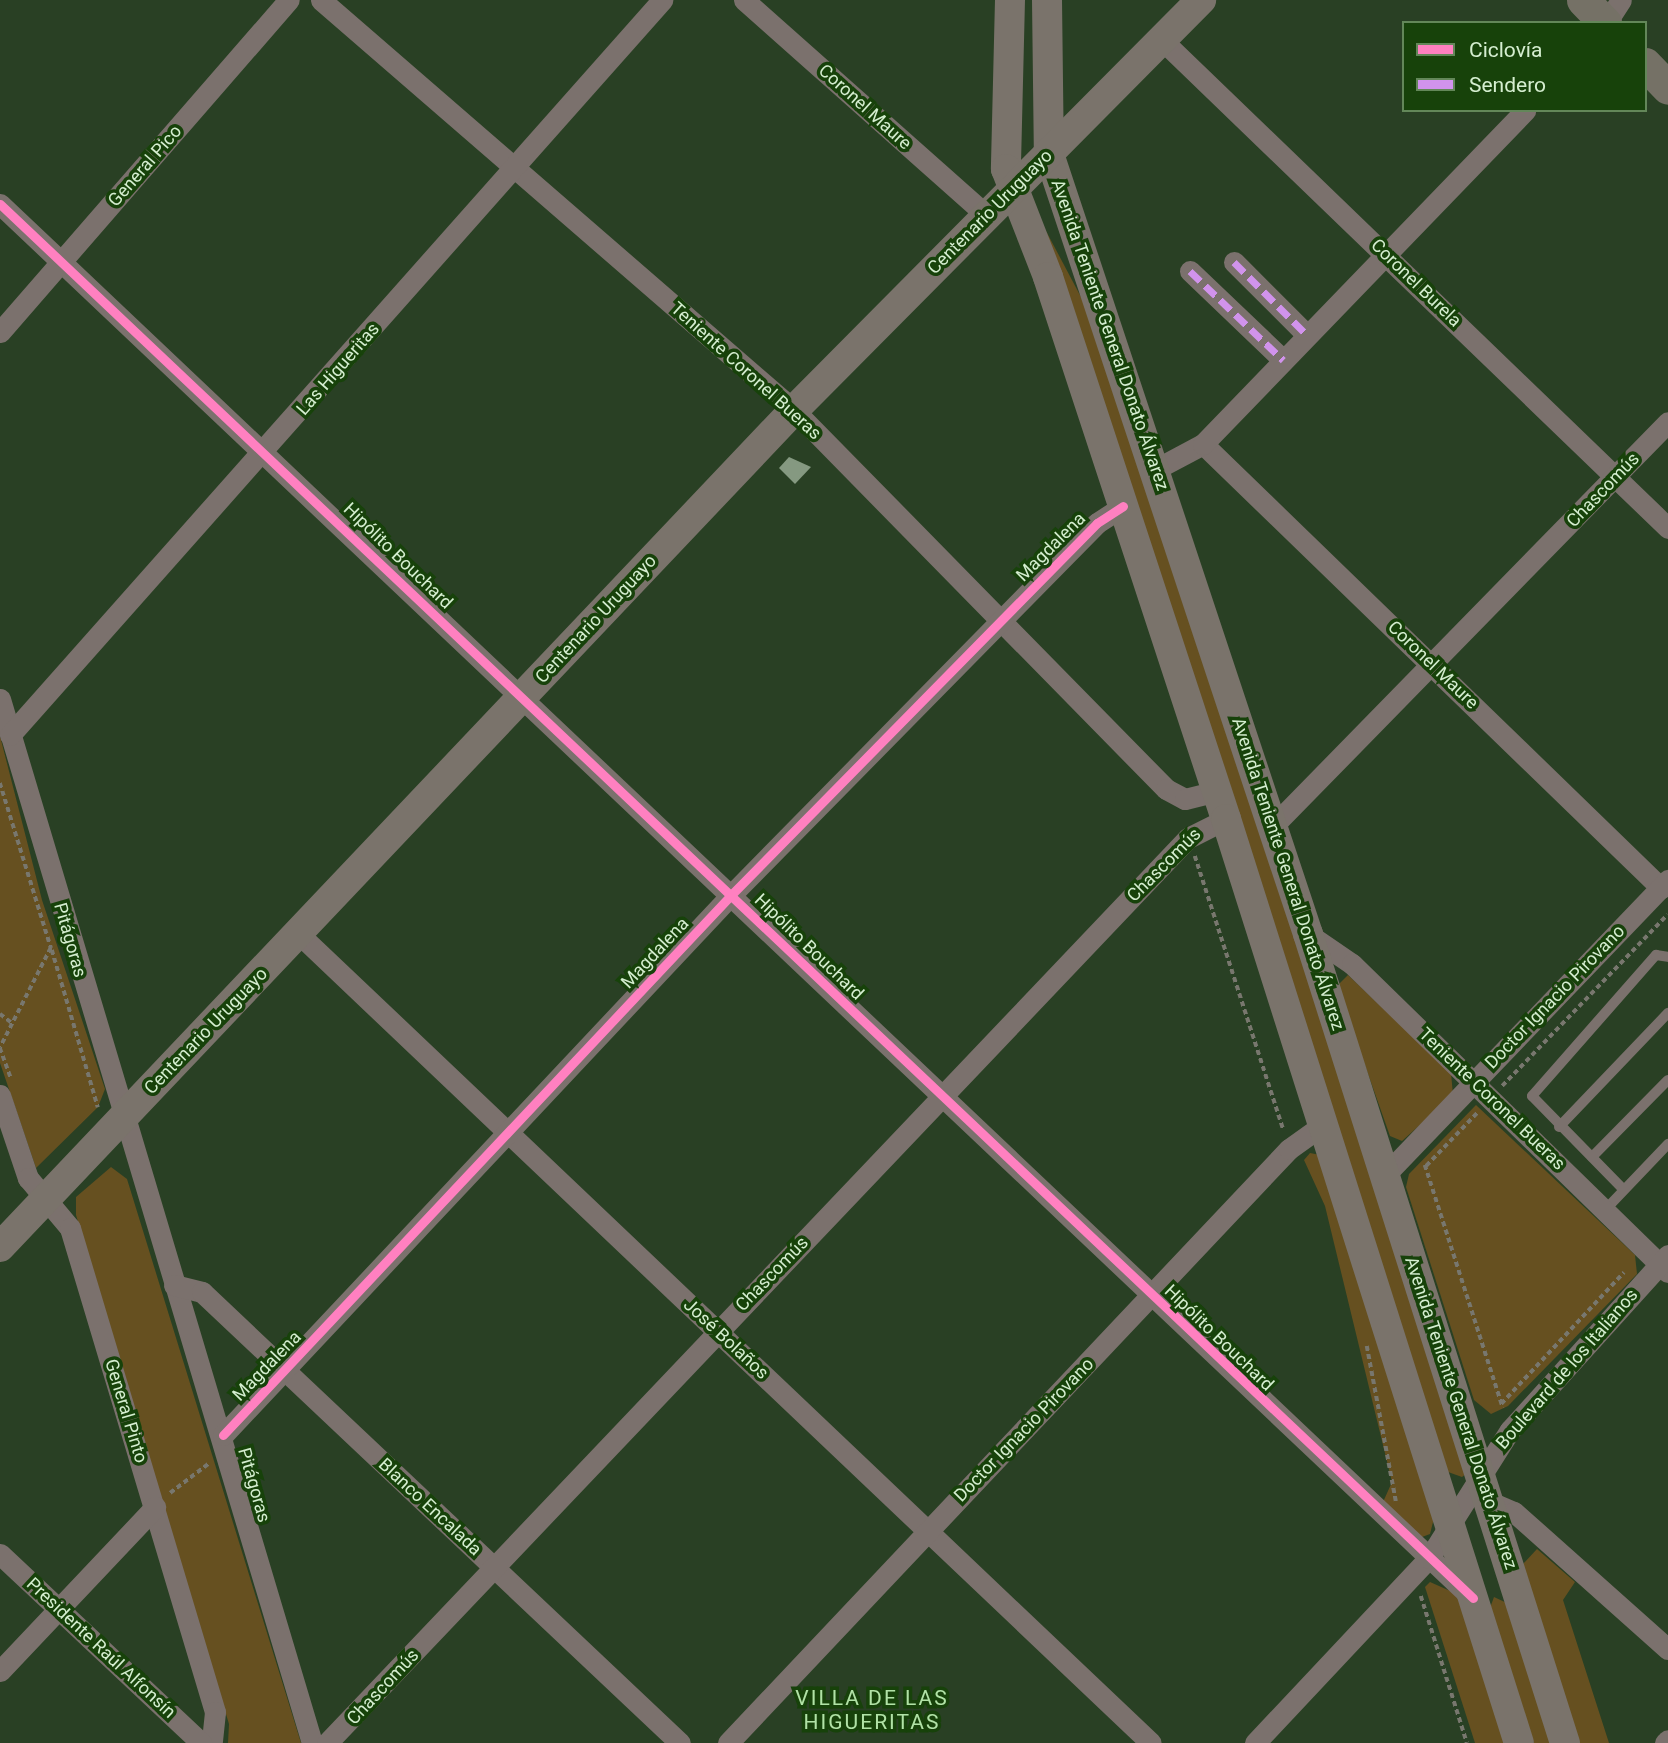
<!DOCTYPE html>
<html>
<head>
<meta charset="utf-8">
<style>
	body { margin:0 }
	#map { position:relative; width:1668px; height:1743px; overflow:hidden; background:#294024; font-family:Roboto,sans-serif }
	div>[style] { position:absolute }
	[style*='--x'] { left:calc(var(--x)*1px); top:calc(var(--y)*1px); width:calc(var(--w)*1px); rotate:calc(var(--a)*1deg) }
	.green>* { inset:0; background:#665020 }
	.building>* { inset:0; background:#859981 }
	.path>* { height:3.5px; margin-top:-1.75px; transform-origin:0; background:repeating-linear-gradient(90deg,#78776e 0 5px,transparent 0 8.5px) }
	.service>* { height:10px; margin:-5px; padding:0 5px; transform-origin:5px; border-radius:5px; background:#7b716d }
	.minor>* { height:21px; margin:-10.5px; padding:0 10.5px; transform-origin:10.5px; border-radius:10.5px; background:#7b716d }
	.secondary>* { height:30px; margin:-15px; padding:0 15px; transform-origin:15px; border-radius:15px; background:#7a736b }
	.primary>* { height:33px; margin:-16.5px; padding:0 16.5px; transform-origin:16.5px; border-radius:16.5px; background:#757166 }
	.quiet>* { height:7px; margin-top:-3.5px; transform-origin:0; background:repeating-linear-gradient(90deg,#d193ec 0 14px,transparent 0 21px) }
	.cycleway>* { height:9px; margin:-4.5px; padding:0 4.5px; transform-origin:4.5px; border-radius:4.5px; background:#ff80c0 }
	span { translate:-50% -50%; white-space:nowrap; text-align:center; line-height:1.15; -webkit-text-stroke:7px #17420a; paint-order:stroke }
	.street-label { font-size:18px; color:#d5eed0 }
	.quarter-label { font-size:21px; color:#b1e2a6; letter-spacing:2px }
	.legend { position:absolute; left:1402px; top:21px; width:245px; height:91px; box-sizing:border-box; background:#17420a; border:2px solid #638759; margin:0; padding:9px 12px; list-style:none; font-size:21px; color:#d5eed0 }
	.legend li { display:flex; align-items:center; gap:14px; height:35px }
	.legend b { width:35px; border:2px solid #638759 }
</style>
</head>
<body>
<div id="map">
	<div class="green">
		<div style="clip-path:polygon(1046px 231px,1099px 331px,1467px 1473px,1462px 1477px,1448px 1472px)"></div>
		<div style="clip-path:polygon(0 736px,42px 900px,105px 1089px,98px 1107px,36px 1168px,0 1063px)"></div>
		<div style="clip-path:polygon(1348px 975px,1451px 1073px,1453px 1095px,1402px 1141px,1390px 1136px,1337px 986px)"></div>
		<div style="clip-path:polygon(1476px 1105px,1635px 1255px,1637px 1274px,1508px 1406px,1491px 1414px,1474px 1400px,1406px 1187px,1409px 1174px)"></div>
		<div style="clip-path:polygon(1310px 1153px,1320px 1155px,1435px 1514px,1430px 1534px,1422px 1537px,1383px 1502px,1392px 1482px,1325px 1206px,1304px 1160px)"></div>
		<div style="clip-path:polygon(111px 1167px,127px 1179px,301px 1743px,228px 1743px,229px 1724px,76px 1215px,76px 1197px)"></div>
		<div style="clip-path:polygon(1537px 1549px,1575px 1582px,1563px 1600px,1609px 1743px,1579px 1743px,1523px 1564px)"></div>
		<div style="clip-path:polygon(1430px 1582px,1457px 1594px,1509px 1743px,1475px 1743px,1425px 1587px)"></div>
		<div style="clip-path:polygon(1494px 1597px,1509px 1604px,1553px 1743px,1534px 1743px,1490px 1608px)"></div>
	</div>
	<div class="building">
		<div style="clip-path:polygon(789px 457px,811px 467px,795px 484px,779px 468px)"></div>
	</div>
	<div class="path">
		<div style="--x:0;--y:783;--w:173;--a:72.8"></div>
		<div style="--x:51;--y:948;--w:112;--a:117"></div>
		<div style="--x:0;--y:1048;--w:33;--a:70"></div>
		<div style="--x:1195;--y:856;--w:287;--a:72.1"></div>
		<div style="--x:52;--y:950;--w:164;--a:73.7"></div>
		<div style="--x:0;--y:1014;--w:15;--a:37"></div>
		<div style="--x:1502;--y:1086;--w:238;--a:-46"></div>
		<div style="--x:1425;--y:1165;--w:255;--a:72.2"></div>
		<div style="--x:1426;--y:1166;--w:75;--a:-46.1"></div>
		<div style="--x:1367;--y:1346;--w:158;--a:79.4"></div>
		<div style="--x:1501;--y:1404;--w:180;--a:-47"></div>
		<div style="--x:170;--y:1493;--w:48;--a:-37.3"></div>
		<div style="--x:1421;--y:1596;--w:154;--a:72.6"></div>
	</div>
	<div class="service">
		<div style="--x:1559;--y:1127;--w:158;--a:-46.3"></div>
		<div style="--x:1592;--y:1157;--w:108;--a:-45.4"></div>
		<div style="--x:1623;--y:1189;--w:130;--a:-134.4"></div>
		<div style="--x:1532;--y:1096;--w:188;--a:-48.7"></div>
		<div style="--x:1656;--y:955;--w:12;--a:9"></div>
		<div style="--x:1606;--y:1209;--w:90;--a:-46.4"></div>
	</div>
	<div class="minor">
		<div style="--x:321;--y:0;--w:626;--a:40.92"></div>
		<div style="--x:794;--y:410;--w:531;--a:45.53"></div>
		<div style="--x:1166;--y:789;--w:21;--a:28"></div>
		<div style="--x:1185;--y:799;--w:32;--a:-14"></div>
		<div style="--x:744;--y:0;--w:324;--a:41.6"></div>
		<div style="--x:1606;--y:23;--w:27;--a:-57"></div>
		<div style="--x:1162;--y:40;--w:703;--a:43.96"></div>
		<div style="--x:0;--y:204;--w:2024;--a:43.44"></div>
		<div style="--x:1234;--y:262;--w:103;--a:45"></div>
		<div style="--x:1190;--y:271;--w:129;--a:43.7"></div>
		<div style="--x:0;--y:332;--w:440;--a:-49"></div>
		<div style="--x:1203;--y:444;--w:638;--a:44.11"></div>
		<div style="--x:1156;--y:469;--w:53;--a:-28"></div>
		<div style="--x:1203;--y:444;--w:464;--a:-46"></div>
		<div style="--x:0;--y:699;--w:1090;--a:73.36"></div>
		<div style="--x:10;--y:735;--w:983;--a:-48.42"></div>
		<div style="--x:1272;--y:827;--w:566;--a:-45.64"></div>
		<div style="--x:1308;--y:934;--w:53;--a:34.3"></div>
		<div style="--x:1352;--y:964;--w:441;--a:44.3"></div>
		<div style="--x:300;--y:935;--w:1173;--a:43.52"></div>
		<div style="--x:0;--y:1095;--w:88;--a:71.4"></div>
		<div style="--x:28;--y:1178;--w:65;--a:50"></div>
		<div style="--x:70;--y:1228;--w:505;--a:73.32"></div>
		<div style="--x:215;--y:1712;--w:31;--a:96"></div>
		<div style="--x:1385;--y:1175;--w:409;--a:-46.2"></div>
		<div style="--x:174;--y:1285;--w:29;--a:14"></div>
		<div style="--x:202;--y:1292;--w:657;--a:43.34"></div>
		<div style="--x:223;--y:1435;--w:743;--a:-46.75"></div>
		<div style="--x:732;--y:894;--w:520;--a:-45.47"></div>
		<div style="--x:1097;--y:523;--w:31;--a:-33"></div>
		<div style="--x:1490;--y:1502;--w:26;--a:23"></div>
		<div style="--x:1514;--y:1512;--w:206;--a:41.7"></div>
		<div style="--x:0;--y:1554;--w:276;--a:43.2"></div>
		<div style="--x:0;--y:1671;--w:226;--a:-46.6"></div>
		<div style="--x:327;--y:1743;--w:1249;--a:-46.43"></div>
		<div style="--x:1188;--y:838;--w:42;--a:-26.6"></div>
		<div style="--x:728;--y:1743;--w:817;--a:-46.64"></div>
		<div style="--x:1289;--y:1149;--w:43;--a:-35.5"></div>
		<div style="--x:1255;--y:1743;--w:254;--a:-46.8"></div>
		<div style="--x:1429;--y:1558;--w:151;--a:-57.7"></div>
		<div style="--x:1510;--y:1430;--w:236;--a:-47.9"></div>
		<div style="--x:1665;--y:1743;--w:4;--a:-45"></div>
	</div>
	<div class="secondary">
		<div style="--x:1010;--y:0;--w:169;--a:91.4"></div>
		<div style="--x:1006;--y:169;--w:116;--a:68.7"></div>
		<div style="--x:1048;--y:277;--w:570;--a:71.82"></div>
		<div style="--x:1226;--y:819;--w:969;--a:72.41"></div>
		<div style="--x:1047;--y:0;--w:154;--a:89.3"></div>
		<div style="--x:1049;--y:154;--w:822;--a:71.63"></div>
		<div style="--x:1308;--y:934;--w:849;--a:72.38"></div>
		<div style="--x:0;--y:1247;--w:1154;--a:-46.51"></div>
		<div style="--x:794;--y:410;--w:578;--a:-45.21"></div>
	</div>
	<div class="primary">
		<div style="--x:1583;--y:0;--w:32;--a:46"></div>
		<div style="--x:1645;--y:64;--w:33;--a:46"></div>
	</div>
	<div class="quiet">
		<div style="--x:1234;--y:262;--w:103;--a:45"></div>
		<div style="--x:1190;--y:271;--w:129;--a:43.7"></div>
	</div>
	<div class="cycleway">
		<div style="--x:0;--y:204;--w:2028;--a:43.42"></div>
		<div style="--x:223;--y:1435;--w:743;--a:-46.75"></div>
		<div style="--x:732;--y:894;--w:520;--a:-45.47"></div>
		<div style="--x:1097;--y:523;--w:31;--a:-33"></div>
	</div>
	<div class="street-label">
		<span style="left:865px;top:107px;rotate:42deg">Coronel Maure</span>
		<span style="left:145px;top:166px;rotate:-49deg">General Pico</span>
		<span style="left:990px;top:212px;rotate:-45deg">Centenario Uruguayo</span>
		<span style="left:1416px;top:283px;rotate:44deg">Coronel Burela</span>
		<span style="left:1110px;top:335px;rotate:71deg">Avenida Teniente General Donato Álvarez</span>
		<span style="left:338px;top:369px;rotate:-49deg">Las Higueritas</span>
		<span style="left:746px;top:371px;rotate:42deg">Teniente Coronel Bueras</span>
		<span style="left:1603px;top:490px;rotate:-46deg">Chascomús</span>
		<span style="left:1051px;top:547px;rotate:-45deg">Magdalena</span>
		<span style="left:398px;top:556px;rotate:44deg">Hipólito Bouchard</span>
		<span style="left:596px;top:619px;rotate:-47deg">Centenario Uruguayo</span>
		<span style="left:1433px;top:665px;rotate:44deg">Coronel Maure</span>
		<span style="left:1164px;top:865px;rotate:-45deg">Chascomús</span>
		<span style="left:1288px;top:874px;rotate:72deg">Avenida Teniente General Donato Álvarez</span>
		<span style="left:70px;top:940px;rotate:74deg">Pitágoras</span>
		<span style="left:809px;top:947px;rotate:44deg">Hipólito Bouchard</span>
		<span style="left:655px;top:953px;rotate:-47deg">Magdalena</span>
		<span style="left:1555px;top:997px;rotate:-46deg">Doctor Ignacio Pirovano</span>
		<span style="left:206px;top:1031px;rotate:-46deg">Centenario Uruguayo</span>
		<span style="left:1492px;top:1099px;rotate:44deg">Teniente Coronel Bueras</span>
		<span style="left:772px;top:1274px;rotate:-46deg">Chascomús</span>
		<span style="left:1219px;top:1338px;rotate:44deg">Hipólito Bouchard</span>
		<span style="left:726px;top:1339px;rotate:43deg">José Bolaños</span>
		<span style="left:267px;top:1366px;rotate:-46deg">Magdalena</span>
		<span style="left:1567px;top:1369px;rotate:-49deg">Boulevard de los Italianos</span>
		<span style="left:126px;top:1411px;rotate:73deg">General Pinto</span>
		<span style="left:1461px;top:1413px;rotate:72deg">Avenida Teniente General Donato Álvarez</span>
		<span style="left:1024px;top:1430px;rotate:-46deg">Doctor Ignacio Pirovano</span>
		<span style="left:254px;top:1485px;rotate:74deg">Pitágoras</span>
		<span style="left:430px;top:1507px;rotate:43deg">Blanco Encalada</span>
		<span style="left:101px;top:1648px;rotate:43deg">Presidente Raúl Alfonsín</span>
		<span style="left:383px;top:1687px;rotate:-47deg">Chascomús</span>
	</div>
	<div class="quarter-label">
		<span style="left:872px;top:1710px">VILLA DE LAS<br>HIGUERITAS</span>
	</div>
	<ul class="legend">
	<li><b style="height:9px;background:#ff80c0"></b>Ciclovía</li>
	<li><b style="height:9px;background:#d193ec"></b>Sendero</li>
	</ul>
</div>
</body>
</html>
